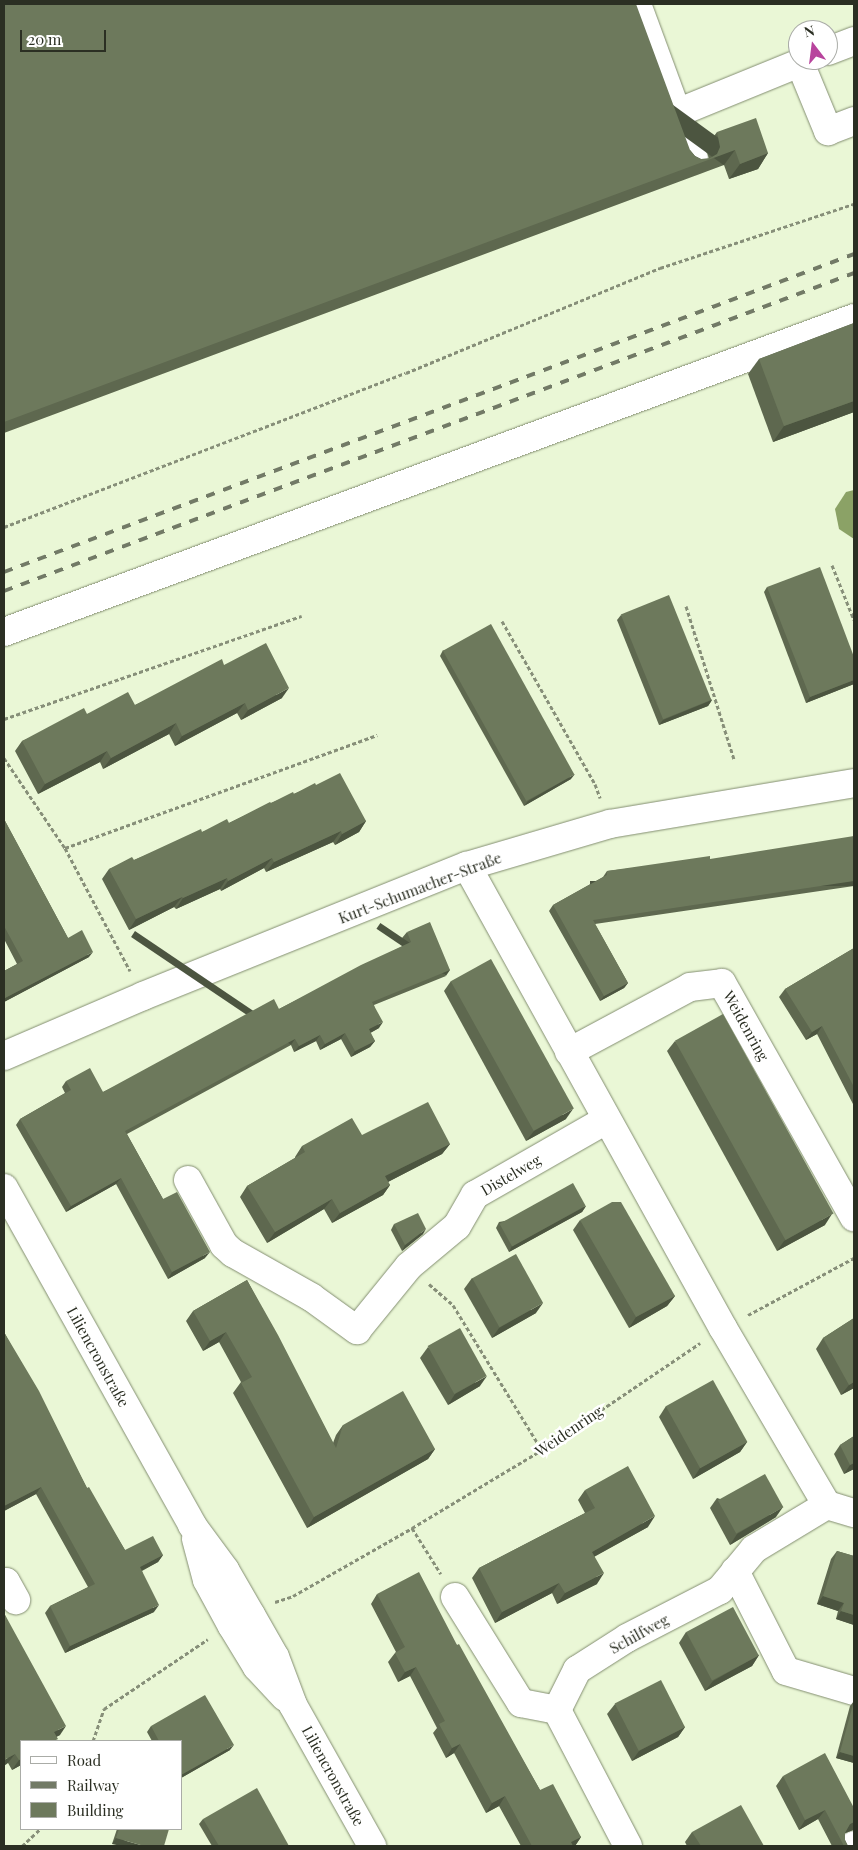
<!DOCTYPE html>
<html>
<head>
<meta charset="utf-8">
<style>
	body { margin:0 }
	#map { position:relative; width:858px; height:1850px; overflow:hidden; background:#eaf7d6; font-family:"Playfair Display",serif }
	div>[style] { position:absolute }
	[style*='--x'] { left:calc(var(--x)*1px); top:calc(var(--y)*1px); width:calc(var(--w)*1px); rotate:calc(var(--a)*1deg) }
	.water>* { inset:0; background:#8ba266 }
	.path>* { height:3px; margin-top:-1.5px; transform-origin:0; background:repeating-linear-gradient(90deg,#878f79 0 4px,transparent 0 6.5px) }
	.roads { filter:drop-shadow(0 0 1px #838e71) drop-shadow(0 0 1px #838e71) }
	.minor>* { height:28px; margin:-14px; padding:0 14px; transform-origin:14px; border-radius:14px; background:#fff }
	.rail>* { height:4px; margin-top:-2px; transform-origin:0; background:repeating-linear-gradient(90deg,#727a66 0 9px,transparent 0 18px) }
	.wall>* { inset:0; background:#5e684f }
	.shaded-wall>* { inset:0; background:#4c5540; transform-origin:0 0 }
	.building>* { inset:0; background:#6d795c; transform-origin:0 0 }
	span { translate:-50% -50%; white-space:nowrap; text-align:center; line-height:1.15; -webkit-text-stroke:5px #fff; paint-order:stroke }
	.street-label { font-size:15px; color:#2b2f23 }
	.frame { position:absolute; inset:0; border:5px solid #2b2f23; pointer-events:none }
	.legend { position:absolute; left:20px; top:1740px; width:162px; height:90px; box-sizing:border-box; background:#fff; border:1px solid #aaaca7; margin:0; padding:6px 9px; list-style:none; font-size:15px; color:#2b2f23 }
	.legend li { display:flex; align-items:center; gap:10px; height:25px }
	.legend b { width:25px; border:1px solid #aaaca7 }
	.north { position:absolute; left:788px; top:20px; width:50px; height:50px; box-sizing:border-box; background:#fff; border:1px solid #aaaca7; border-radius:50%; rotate:345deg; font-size:14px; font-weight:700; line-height:20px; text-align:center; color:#2b2f23 }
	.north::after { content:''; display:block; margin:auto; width:18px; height:22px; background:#b8449d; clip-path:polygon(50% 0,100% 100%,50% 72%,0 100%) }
	.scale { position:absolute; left:20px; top:30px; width:86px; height:22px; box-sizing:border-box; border:2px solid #2b2f23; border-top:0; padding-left:6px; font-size:15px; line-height:18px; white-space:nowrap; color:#2b2f23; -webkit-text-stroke:4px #fff; paint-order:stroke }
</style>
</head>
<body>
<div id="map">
	<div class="water">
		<div style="clip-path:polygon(854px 490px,854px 539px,839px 529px,835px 509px,846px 492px)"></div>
	</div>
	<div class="path">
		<div style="--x:4;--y:527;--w:430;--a:-21"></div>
		<div style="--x:406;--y:373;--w:275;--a:-22.5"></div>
		<div style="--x:660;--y:268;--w:204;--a:-18.3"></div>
		<div style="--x:832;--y:565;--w:59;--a:68.2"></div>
		<div style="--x:686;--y:606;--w:160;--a:72.6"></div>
		<div style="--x:502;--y:621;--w:188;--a:60.3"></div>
		<div style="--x:595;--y:784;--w:15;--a:70"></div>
		<div style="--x:4;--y:719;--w:315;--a:-19.1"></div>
		<div style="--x:4;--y:758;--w:109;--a:55.9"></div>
		<div style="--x:65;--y:848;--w:139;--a:62.1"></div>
		<div style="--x:65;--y:848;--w:332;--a:-19.9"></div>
		<div style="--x:429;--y:1284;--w:32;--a:41"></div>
		<div style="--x:453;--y:1305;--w:170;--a:58.5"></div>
		<div style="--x:748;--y:1315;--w:120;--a:-28.3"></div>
		<div style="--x:412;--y:1528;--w:152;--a:-31"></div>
		<div style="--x:542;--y:1450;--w:191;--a:-34.1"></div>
		<div style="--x:275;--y:1602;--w:19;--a:-18"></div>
		<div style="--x:293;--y:1596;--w:137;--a:-29.7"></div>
		<div style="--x:412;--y:1528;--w:54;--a:57.8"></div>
		<div style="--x:93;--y:1741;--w:34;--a:-71"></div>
		<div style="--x:104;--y:1709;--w:125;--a:-33.9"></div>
		<div style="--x:22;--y:1846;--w:25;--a:-43"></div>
	</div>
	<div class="roads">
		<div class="minor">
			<div style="--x:637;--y:4;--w:165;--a:69.8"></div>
			<div style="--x:828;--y:51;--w:28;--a:-21"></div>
			<div style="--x:800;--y:63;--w:74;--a:67.6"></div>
			<div style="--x:828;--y:131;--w:28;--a:-21"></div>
			<div style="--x:677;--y:113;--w:140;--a:-22.2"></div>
			<div style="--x:4;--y:632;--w:906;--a:-20.27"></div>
			<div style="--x:467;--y:866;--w:528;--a:61.01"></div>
			<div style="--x:723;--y:1328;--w:205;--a:59.6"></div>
			<div style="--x:827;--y:1505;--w:28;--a:17"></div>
			<div style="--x:569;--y:1052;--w:137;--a:-28.2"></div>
			<div style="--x:690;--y:987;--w:32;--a:-7"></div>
			<div style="--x:722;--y:983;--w:269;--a:60.6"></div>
			<div style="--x:4;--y:1056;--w:151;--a:-23.3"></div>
			<div style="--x:143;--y:996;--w:349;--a:-21.9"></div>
			<div style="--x:467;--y:866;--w:149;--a:-16.4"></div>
			<div style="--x:610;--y:824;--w:247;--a:-9.5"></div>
			<div style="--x:188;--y:1180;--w:74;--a:61"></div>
			<div style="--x:224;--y:1245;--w:12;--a:42"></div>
			<div style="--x:233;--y:1253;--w:90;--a:29.4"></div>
			<div style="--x:311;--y:1297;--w:57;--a:35.7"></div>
			<div style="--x:357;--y:1330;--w:82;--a:-50.9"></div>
			<div style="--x:409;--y:1266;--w:62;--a:-39.8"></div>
			<div style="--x:457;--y:1226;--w:36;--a:-60"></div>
			<div style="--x:475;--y:1195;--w:151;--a:-29.8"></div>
			<div style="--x:4;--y:1188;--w:386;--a:60.8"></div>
			<div style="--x:192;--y:1525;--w:56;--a:53.7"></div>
			<div style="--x:225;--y:1570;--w:52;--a:60"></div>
			<div style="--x:251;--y:1615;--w:48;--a:60.3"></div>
			<div style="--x:275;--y:1657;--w:51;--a:69.4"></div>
			<div style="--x:293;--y:1705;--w:162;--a:60.7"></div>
			<div style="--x:196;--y:1539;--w:42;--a:75"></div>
			<div style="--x:207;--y:1580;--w:52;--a:61.5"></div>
			<div style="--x:232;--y:1626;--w:48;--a:58.6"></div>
			<div style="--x:257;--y:1667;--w:41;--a:47"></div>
			<div style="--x:735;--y:1571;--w:112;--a:63"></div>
			<div style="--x:786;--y:1671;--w:71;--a:16.4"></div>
			<div style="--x:4;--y:1583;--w:2;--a:-27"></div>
			<div style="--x:6;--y:1582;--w:21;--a:61"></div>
			<div style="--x:455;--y:1597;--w:125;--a:58.1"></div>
			<div style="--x:521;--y:1703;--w:37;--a:11"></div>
			<div style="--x:628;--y:1846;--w:153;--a:-117.6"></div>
			<div style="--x:557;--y:1710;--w:45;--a:-63.4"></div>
			<div style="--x:577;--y:1670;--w:59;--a:-32.6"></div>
			<div style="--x:627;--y:1638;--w:105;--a:-27.3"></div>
			<div style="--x:720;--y:1590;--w:53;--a:-50.3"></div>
			<div style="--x:754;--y:1549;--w:85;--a:-31.1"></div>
			<div style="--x:853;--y:1846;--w:1;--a:-45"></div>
		</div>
	</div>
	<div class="rail">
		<div style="--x:4;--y:572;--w:908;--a:-20.51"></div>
		<div style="--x:4;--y:591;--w:908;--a:-20.51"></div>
	</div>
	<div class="wall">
		<div style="clip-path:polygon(4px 4px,690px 150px,695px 156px,701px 159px,709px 159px,706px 147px,717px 132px,768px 153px,758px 169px,729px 179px,724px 165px,4px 433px)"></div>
		<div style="clip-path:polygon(854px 323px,854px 412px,773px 442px,748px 374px,759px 359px)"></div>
		<div style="clip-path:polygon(767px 587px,854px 657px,854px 684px,806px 703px,764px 592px)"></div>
		<div style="clip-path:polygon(621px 615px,712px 700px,708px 706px,659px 725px,617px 620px)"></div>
		<div style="clip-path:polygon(443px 650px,571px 779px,524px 806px,440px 656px)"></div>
		<div style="clip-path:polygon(224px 665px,282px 698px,241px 720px,237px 713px,175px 746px,169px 734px,103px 769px,100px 762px,38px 794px,15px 751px,22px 741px,87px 714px,135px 705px)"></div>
		<div style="clip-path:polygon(316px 785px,366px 821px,359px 832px,335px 845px,333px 842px,266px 872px,264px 868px,221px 891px,220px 889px,176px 909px,174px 907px,129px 930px,102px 879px,109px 869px,134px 860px,202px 832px,229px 823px,271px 803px)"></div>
		<div style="clip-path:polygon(4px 819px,68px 938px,89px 957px,4px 1002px,4px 971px,17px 964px,4px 939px)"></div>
		<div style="clip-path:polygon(710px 859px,854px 886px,595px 924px,628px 983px,624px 988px,600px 1001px,549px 911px,553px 905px,603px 877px,607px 871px)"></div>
		<div style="clip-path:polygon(407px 932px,446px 976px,374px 1005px,379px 1028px,370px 1033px,375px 1041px,370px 1047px,351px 1057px,341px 1039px,320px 1050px,316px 1041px,294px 1052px,291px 1045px,127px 1134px,163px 1199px,205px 1258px,168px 1279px,116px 1184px,66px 1212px,16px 1125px,20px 1119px,65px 1093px,62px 1087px,66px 1081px,103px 1092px,279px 1009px,405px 945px,402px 938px)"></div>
		<div style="clip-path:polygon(854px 948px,854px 1106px,817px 1034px,806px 1040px,779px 997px,785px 989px)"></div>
		<div style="clip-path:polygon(451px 981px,566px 1119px,526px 1141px,444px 991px)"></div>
		<div style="clip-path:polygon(675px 1041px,825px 1225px,777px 1251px,667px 1051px)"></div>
		<div style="clip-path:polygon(362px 1135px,450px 1144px,442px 1154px,388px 1182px,390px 1185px,383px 1195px,332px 1223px,324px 1209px,267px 1243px,240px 1197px,247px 1186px,295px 1158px,295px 1157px,302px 1146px)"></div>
		<div style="clip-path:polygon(586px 1206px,582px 1212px,509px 1252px,496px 1228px,499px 1222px)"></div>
		<div style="clip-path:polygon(580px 1220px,675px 1296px,667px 1306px,629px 1328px,573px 1230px)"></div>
		<div style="clip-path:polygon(394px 1224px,423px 1234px,402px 1251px,391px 1230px)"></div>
		<div style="clip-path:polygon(472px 1278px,536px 1313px,492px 1338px,464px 1289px)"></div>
		<div style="clip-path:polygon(247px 1280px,333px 1443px,336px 1435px,343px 1425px,435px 1449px,428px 1459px,307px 1528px,233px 1393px,241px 1382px,219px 1342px,203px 1351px,186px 1321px,193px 1311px)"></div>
		<div style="clip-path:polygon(854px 1318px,854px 1388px,841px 1395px,816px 1349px,823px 1338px)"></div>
		<div style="clip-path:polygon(4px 1332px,87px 1488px,125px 1550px,163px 1555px,158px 1562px,142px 1571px,154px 1612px,65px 1653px,45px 1613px,50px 1606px,88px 1587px,36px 1494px,4px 1511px)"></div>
		<div style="clip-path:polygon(428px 1347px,480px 1386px,448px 1405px,420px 1358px)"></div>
		<div style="clip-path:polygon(666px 1406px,747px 1442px,740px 1452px,693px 1479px,659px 1417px)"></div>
		<div style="clip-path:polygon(854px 1436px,854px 1469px,844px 1474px,834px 1454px,840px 1445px)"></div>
		<div style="clip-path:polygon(585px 1490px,648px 1527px,594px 1557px,597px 1584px,557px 1604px,552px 1593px,495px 1623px,472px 1578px,479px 1568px,585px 1513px,578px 1500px)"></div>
		<div style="clip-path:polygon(717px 1498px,776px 1517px,730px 1545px,710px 1508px)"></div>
		<div style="clip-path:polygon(837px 1551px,854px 1556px,854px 1625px,836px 1619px,838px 1611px,817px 1604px,831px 1559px)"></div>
		<div style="clip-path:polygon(377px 1594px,457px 1645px,540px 1790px,581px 1837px,575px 1846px,521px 1846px,499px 1806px,486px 1813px,454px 1753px,446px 1758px,433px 1733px,437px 1728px,410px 1676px,398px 1682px,388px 1662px,395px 1653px,396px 1652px,371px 1604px)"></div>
		<div style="clip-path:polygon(4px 1613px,60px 1735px,56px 1737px,21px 1765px,12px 1770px,8px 1763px)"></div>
		<div style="clip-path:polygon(686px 1632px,759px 1655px,752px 1666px,705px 1691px,679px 1643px)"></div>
		<div style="clip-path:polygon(854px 1701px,854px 1763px,836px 1758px,850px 1706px)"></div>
		<div style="clip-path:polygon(615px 1704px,685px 1727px,678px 1737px,632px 1761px,607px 1714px)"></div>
		<div style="clip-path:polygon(151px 1726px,230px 1750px,181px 1778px,181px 1741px,152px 1741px,147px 1732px)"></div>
		<div style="clip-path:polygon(783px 1776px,854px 1822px,854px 1829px,853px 1830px,845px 1833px,845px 1840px,848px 1846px,832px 1846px,818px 1819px,799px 1830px,776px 1786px)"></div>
		<div style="clip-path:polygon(203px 1819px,289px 1846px,212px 1846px,199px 1824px)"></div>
		<div style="clip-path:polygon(117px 1829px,169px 1829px,112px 1844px)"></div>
		<div style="clip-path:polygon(692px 1832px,764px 1846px,687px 1846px,685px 1842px)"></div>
	</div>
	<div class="shaded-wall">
		<div style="left:735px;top:150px;width:19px;height:780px;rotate:126deg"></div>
		<div style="clip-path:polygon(768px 153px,758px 169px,729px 179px,740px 164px)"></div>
		<div style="clip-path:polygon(854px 401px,854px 412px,773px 442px,784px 426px)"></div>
		<div style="clip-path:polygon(854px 680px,854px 684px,806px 703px,810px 697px)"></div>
		<div style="clip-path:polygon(289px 688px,282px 698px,241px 720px,248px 710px)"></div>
		<div style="clip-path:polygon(712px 700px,708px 706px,659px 725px,663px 720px)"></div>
		<div style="clip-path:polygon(245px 703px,237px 713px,175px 746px,182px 736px)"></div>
		<div style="clip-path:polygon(176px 723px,169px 734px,103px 769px,111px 758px)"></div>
		<div style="clip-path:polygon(107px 751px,100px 762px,38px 794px,45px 784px)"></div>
		<div style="clip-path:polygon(575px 774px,571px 779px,524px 806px,528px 801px)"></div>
		<div style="clip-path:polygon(366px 821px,359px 832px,335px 845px,342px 834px)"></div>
		<div style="clip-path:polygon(341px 831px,333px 842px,266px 872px,274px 862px)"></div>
		<div style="clip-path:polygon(272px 858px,264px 868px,221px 891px,228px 881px)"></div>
		<div style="clip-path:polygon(227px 878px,220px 889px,176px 909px,183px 898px)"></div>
		<div style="left:854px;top:881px;width:5px;height:264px;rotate:90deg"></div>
		<div style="clip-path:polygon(182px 897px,174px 907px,129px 930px,136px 919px)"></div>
		<div style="clip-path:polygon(93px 952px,89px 957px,4px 1002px,5px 998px)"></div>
		<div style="left:450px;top:970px;width:7px;height:84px;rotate:124deg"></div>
		<div style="clip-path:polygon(628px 983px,624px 988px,600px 1001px,604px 996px)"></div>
		<div style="clip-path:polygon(383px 1022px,379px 1028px,365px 1036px,369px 1029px)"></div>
		<div style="clip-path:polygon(822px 1026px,817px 1034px,806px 1040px,812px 1032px)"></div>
		<div style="clip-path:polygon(345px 1033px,341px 1039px,320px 1050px,325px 1044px)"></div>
		<div style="clip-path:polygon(320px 1035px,316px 1041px,294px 1052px,299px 1046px)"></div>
		<div style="left:295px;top:1039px;width:7px;height:193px;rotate:124deg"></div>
		<div style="clip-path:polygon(375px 1041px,370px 1047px,351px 1057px,355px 1051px)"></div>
		<div style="clip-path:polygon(573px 1109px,566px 1119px,526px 1141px,534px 1131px)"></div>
		<div style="clip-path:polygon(450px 1144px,442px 1154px,378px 1187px,385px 1176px)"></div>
		<div style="clip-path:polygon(121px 1178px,116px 1184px,66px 1212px,71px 1206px)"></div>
		<div style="clip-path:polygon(390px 1185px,383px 1195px,332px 1223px,340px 1213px)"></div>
		<div style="clip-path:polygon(332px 1199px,324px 1209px,267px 1243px,275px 1232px)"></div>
		<div style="clip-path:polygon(586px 1206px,582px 1212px,509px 1252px,512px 1246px)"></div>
		<div style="clip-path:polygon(832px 1214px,825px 1225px,777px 1251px,784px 1241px)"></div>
		<div style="clip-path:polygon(426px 1229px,423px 1234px,402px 1251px,405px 1245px)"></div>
		<div style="clip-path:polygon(210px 1252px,205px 1258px,168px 1279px,172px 1272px)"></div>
		<div style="clip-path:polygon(675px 1296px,667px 1306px,629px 1328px,636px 1317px)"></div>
		<div style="clip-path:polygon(543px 1303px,536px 1313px,492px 1338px,499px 1328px)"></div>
		<div style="clip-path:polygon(226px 1332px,219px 1342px,203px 1351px,210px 1341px)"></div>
		<div style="clip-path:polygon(487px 1376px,480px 1386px,448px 1405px,455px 1394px)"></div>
		<div style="clip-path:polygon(854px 1382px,854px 1388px,841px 1395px,849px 1385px)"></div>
		<div style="clip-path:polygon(747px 1442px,740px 1452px,693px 1479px,700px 1468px)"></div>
		<div style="clip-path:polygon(435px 1449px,428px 1459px,307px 1528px,314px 1517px)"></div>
		<div style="clip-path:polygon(854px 1463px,854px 1469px,844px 1474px,850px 1465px)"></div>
		<div style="clip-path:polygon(41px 1487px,36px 1494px,4px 1511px,4px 1506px)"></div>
		<div style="clip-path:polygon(783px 1507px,776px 1517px,730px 1545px,737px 1534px)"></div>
		<div style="clip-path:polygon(655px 1516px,648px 1527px,584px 1562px,592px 1552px)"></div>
		<div style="clip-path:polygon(163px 1555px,158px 1562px,135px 1574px,140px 1567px)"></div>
		<div style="clip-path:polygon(604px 1573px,597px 1584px,557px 1604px,565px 1593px)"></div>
		<div style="clip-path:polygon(559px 1583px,552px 1593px,495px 1623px,502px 1612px)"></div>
		<div style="clip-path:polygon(823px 1596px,844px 1603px,838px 1611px,817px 1604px)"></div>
		<div style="clip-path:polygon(159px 1605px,154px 1612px,65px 1653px,70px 1646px)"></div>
		<div style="clip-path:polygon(841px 1611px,854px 1615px,854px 1625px,836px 1619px)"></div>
		<div style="clip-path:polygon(759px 1655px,752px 1666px,705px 1691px,713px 1681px)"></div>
		<div style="clip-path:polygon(416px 1667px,410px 1676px,398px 1682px,405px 1672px)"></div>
		<div style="clip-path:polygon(66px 1726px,60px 1735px,48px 1741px,54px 1732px)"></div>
		<div style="clip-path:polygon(685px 1727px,678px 1737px,632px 1761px,639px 1751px)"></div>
		<div style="clip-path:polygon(460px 1744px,454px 1753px,446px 1758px,452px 1748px)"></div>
		<div style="clip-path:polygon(234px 1745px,230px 1750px,181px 1778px,181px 1775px)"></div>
		<div style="clip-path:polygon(840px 1752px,854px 1756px,854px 1763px,836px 1758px)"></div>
		<div style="clip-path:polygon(15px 1754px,8px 1763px,4px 1766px,4px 1760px)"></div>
		<div style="clip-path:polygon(21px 1759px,21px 1765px,12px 1770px,19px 1760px)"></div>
		<div style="clip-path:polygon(505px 1796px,499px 1806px,486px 1813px,492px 1803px)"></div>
		<div style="clip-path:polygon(825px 1810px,818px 1819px,799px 1830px,805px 1820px)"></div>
		<div style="clip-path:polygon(854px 1822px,854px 1829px,853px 1830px,843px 1834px,850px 1824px)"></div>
		<div style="clip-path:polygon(581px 1837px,575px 1846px,568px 1846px,571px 1842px)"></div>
		<div style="clip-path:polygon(116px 1838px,144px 1846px,121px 1846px,112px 1844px)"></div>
	</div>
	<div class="building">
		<div style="clip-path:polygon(4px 4px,636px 4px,690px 150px,695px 156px,701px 159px,710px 158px,717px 154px,720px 147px,717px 132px,756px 118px,768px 153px,740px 164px,735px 150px,4px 422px)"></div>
		<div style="clip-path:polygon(854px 323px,854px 401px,784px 426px,759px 359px)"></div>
		<div style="clip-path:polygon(820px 567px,854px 657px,854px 680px,810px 697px,767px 587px)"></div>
		<div style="left:669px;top:595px;width:113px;height:52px;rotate:68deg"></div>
		<div style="left:491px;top:624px;width:172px;height:55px;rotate:61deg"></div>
		<div style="clip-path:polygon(266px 643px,289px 688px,248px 710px,245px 703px,182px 736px,176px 723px,111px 758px,107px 751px,45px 784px,22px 741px,84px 708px,87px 714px,128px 692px,135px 705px,222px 659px,224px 665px)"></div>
		<div style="clip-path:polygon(340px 773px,366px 821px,342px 834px,341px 831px,274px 862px,272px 858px,228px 881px,227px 878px,183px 898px,182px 897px,136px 919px,109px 869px,132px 857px,134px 860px,201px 829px,202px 832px,227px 819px,229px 823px,270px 802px,271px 803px,293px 792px,294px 794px,315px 783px,316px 785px)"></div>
		<div style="clip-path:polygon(4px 819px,68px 938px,82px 930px,93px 952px,5px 998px,4px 996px,4px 971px,23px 961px,4px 926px)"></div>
		<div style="clip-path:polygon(854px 836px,854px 881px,593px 920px,628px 983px,604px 996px,553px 905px,607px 875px,607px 871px,710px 856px,710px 859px)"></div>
		<div style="clip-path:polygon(430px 922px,450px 970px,372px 1002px,383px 1022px,369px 1029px,375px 1041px,355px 1051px,345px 1033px,325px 1044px,320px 1035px,299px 1046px,295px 1039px,125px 1131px,163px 1199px,177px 1192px,210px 1252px,172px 1272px,121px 1178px,71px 1206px,20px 1119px,71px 1090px,66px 1081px,90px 1068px,103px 1092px,274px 999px,279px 1009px,361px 965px,411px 942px,407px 932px)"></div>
		<div style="clip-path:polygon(854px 948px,854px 1087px,822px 1026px,812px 1032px,785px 989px)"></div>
		<div style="left:491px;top:959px;width:171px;height:46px;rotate:61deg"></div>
		<div style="left:723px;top:1014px;width:228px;height:55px;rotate:61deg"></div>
		<div style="clip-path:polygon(428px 1102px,450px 1144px,385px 1176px,390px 1185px,340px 1213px,332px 1199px,275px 1232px,247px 1186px,305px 1152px,302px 1146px,352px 1118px,362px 1135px)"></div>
		<div style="left:573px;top:1183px;width:26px;height:84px;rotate:61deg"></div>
		<div style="clip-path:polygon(612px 1202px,621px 1202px,675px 1296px,636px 1317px,580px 1220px)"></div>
		<div style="clip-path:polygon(418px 1213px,426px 1229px,405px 1245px,394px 1224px)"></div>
		<div style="left:516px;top:1254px;width:56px;height:50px;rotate:61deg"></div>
		<div style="clip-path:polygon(247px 1280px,278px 1335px,336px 1448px,343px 1425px,403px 1391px,435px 1449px,314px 1517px,241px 1383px,252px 1377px,226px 1332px,210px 1341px,193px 1311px)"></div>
		<div style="clip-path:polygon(854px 1318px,854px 1382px,849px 1385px,823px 1338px)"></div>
		<div style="left:460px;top:1328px;width:55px;height:37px;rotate:61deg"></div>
		<div style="clip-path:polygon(4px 1332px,39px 1391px,87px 1488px,89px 1487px,125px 1550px,153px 1536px,163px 1555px,140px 1567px,159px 1605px,70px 1646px,50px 1606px,95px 1584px,41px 1487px,4px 1506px)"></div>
		<div style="left:713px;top:1380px;width:71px;height:54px;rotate:61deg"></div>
		<div style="clip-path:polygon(854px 1436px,854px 1463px,850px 1465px,840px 1445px)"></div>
		<div style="clip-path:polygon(628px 1466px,655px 1516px,592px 1552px,604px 1573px,565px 1593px,559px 1583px,502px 1612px,479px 1568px,595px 1508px,585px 1490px)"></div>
		<div style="left:765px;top:1474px;width:38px;height:54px;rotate:61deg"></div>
		<div style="clip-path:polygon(837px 1551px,854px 1556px,854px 1615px,841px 1611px,844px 1603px,823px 1596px)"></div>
		<div style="clip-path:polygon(419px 1572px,457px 1645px,459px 1644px,540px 1790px,553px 1784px,581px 1837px,571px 1842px,573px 1846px,532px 1846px,505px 1796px,492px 1803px,460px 1744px,452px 1748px,439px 1724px,445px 1721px,416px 1667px,405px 1672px,395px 1653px,405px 1647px,377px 1594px)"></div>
		<div style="left:733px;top:1607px;width:55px;height:53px;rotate:62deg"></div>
		<div style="clip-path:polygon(4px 1613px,66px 1726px,54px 1732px,58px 1739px,54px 1741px,21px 1741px,21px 1759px,19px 1760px,15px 1754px,4px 1760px)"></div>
		<div style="left:661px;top:1680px;width:53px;height:52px;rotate:63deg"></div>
		<div style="clip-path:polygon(205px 1695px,234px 1745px,181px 1775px,181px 1741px,159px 1741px,151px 1726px)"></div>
		<div style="clip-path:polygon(854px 1701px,854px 1756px,840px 1752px)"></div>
		<div style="clip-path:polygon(825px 1753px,854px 1808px,854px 1822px,850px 1824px,845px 1833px,845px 1840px,848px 1846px,844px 1846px,825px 1810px,805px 1820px,783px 1776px)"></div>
		<div style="clip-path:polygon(257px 1788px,289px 1846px,219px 1846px,203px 1819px)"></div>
		<div style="clip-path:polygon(741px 1805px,764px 1846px,701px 1846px,692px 1832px)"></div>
		<div style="clip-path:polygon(119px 1829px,169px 1829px,164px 1846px,144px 1846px,116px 1838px)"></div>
	</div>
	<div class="street-label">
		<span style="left:420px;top:888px;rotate:-21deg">Kurt-Schumacher-Straße</span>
		<span style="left:746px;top:1026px;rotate:61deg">Weidenring</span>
		<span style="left:511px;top:1175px;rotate:-30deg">Distelweg</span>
		<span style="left:98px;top:1357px;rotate:61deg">Liliencronstraße</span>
		<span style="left:569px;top:1431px;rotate:-34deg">Weidenring</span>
		<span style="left:639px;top:1634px;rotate:-29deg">Schilfweg</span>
		<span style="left:333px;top:1776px;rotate:61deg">Liliencronstraße</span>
	</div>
	<div class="frame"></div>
	<ul class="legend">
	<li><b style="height:6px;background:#fff"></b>Road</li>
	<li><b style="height:6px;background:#727a66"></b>Railway</li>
	<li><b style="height:14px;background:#6d795c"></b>Building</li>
	</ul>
	<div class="north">N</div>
	<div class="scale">20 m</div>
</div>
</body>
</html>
